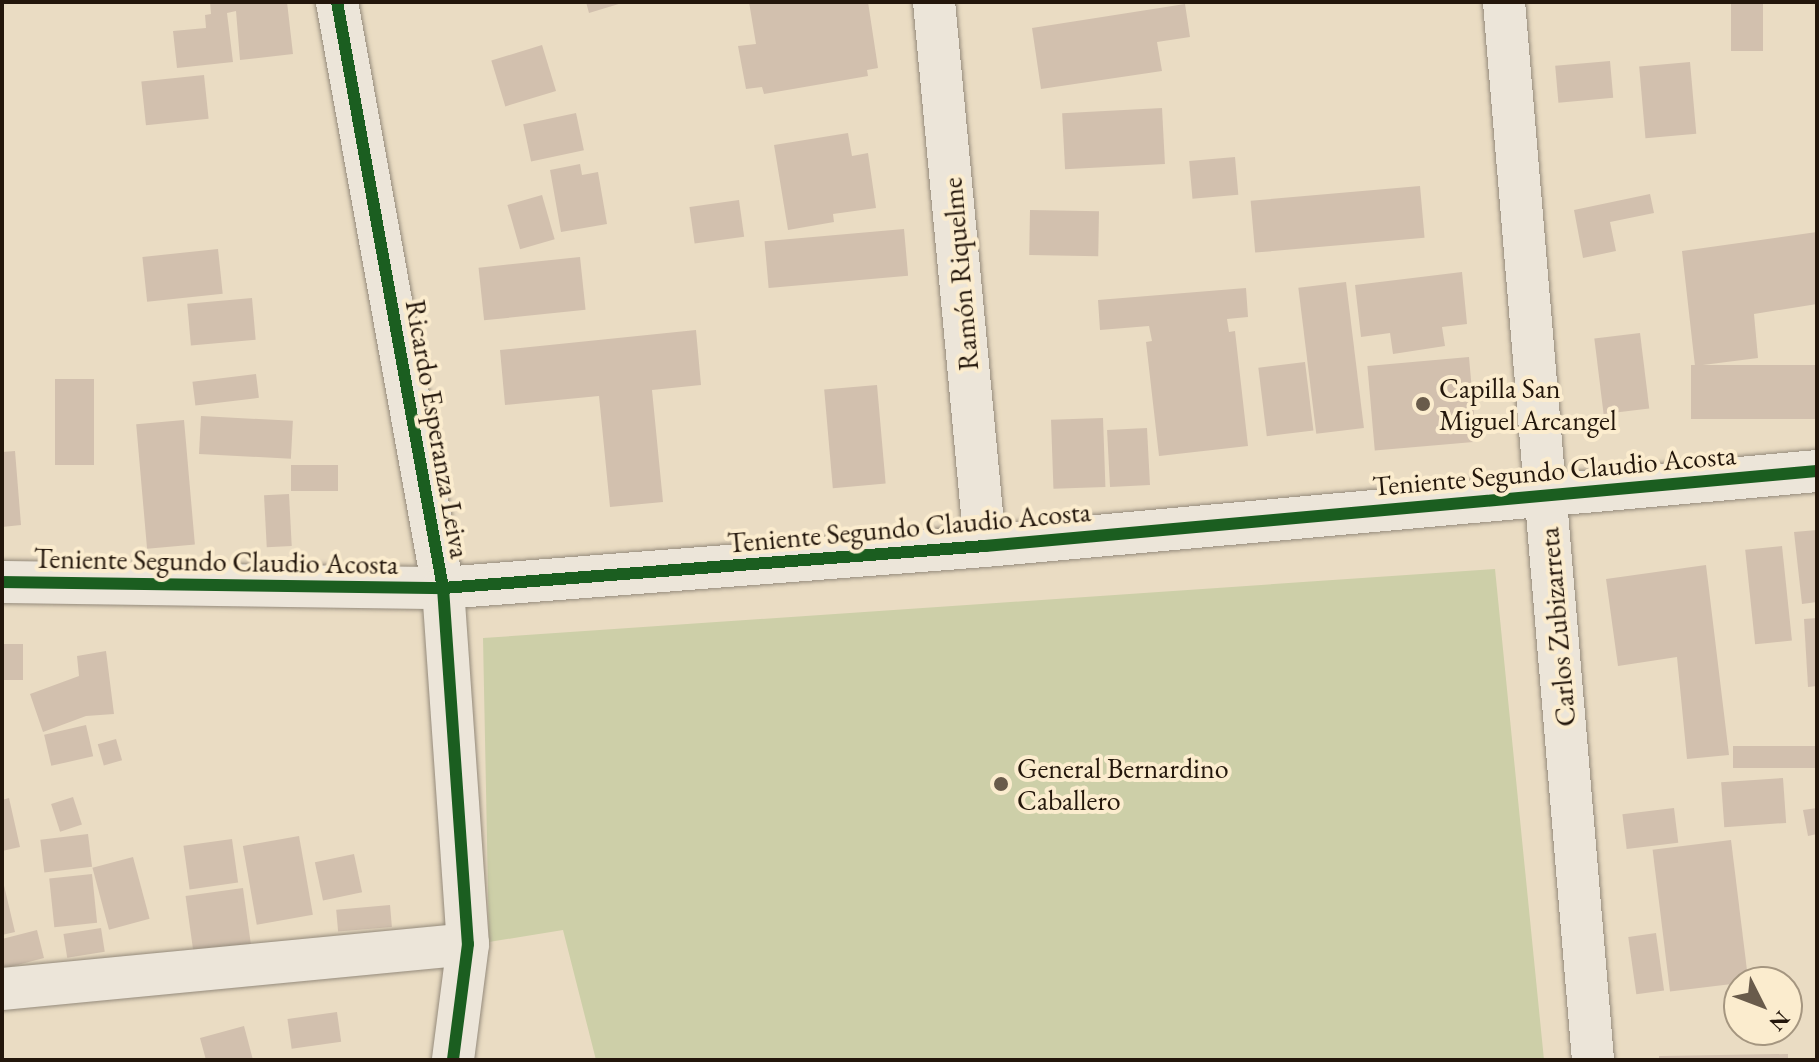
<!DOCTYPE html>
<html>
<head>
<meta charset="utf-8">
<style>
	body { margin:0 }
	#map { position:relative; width:1819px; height:1062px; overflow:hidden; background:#eadcc3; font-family:"EB Garamond",serif }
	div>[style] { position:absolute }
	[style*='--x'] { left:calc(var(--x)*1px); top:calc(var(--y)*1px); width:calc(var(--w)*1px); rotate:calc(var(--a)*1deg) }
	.green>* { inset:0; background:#cdcfa8 }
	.building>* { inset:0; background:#d2c0ae; transform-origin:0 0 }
	.roads { filter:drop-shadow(0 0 2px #948a7b) drop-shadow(0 0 2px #948a7b) }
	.minor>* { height:42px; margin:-21px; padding:0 21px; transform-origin:21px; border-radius:21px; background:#ece5d9 }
	.cycleway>* { height:12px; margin:-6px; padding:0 6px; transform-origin:6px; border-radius:6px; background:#1b5e20 }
	.dots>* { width:22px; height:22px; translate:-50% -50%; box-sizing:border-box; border:4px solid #fbecce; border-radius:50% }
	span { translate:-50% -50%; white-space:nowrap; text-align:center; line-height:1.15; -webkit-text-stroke:8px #fbecce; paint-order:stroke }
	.street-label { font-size:28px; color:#23160b }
	.poi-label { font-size:28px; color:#23160b }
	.left { translate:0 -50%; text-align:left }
	.frame { position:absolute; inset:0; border:4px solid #23160b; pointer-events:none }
	.north { position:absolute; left:1723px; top:966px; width:80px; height:80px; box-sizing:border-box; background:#fbecce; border:2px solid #a59680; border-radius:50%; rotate:132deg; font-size:22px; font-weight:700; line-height:32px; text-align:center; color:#23160b }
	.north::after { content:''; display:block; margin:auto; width:28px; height:36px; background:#695b4b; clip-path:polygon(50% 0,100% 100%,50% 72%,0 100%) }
</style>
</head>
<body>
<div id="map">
	<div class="green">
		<div style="clip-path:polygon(1495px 569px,1544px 1060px,596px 1060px,563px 930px,489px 942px,483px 638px)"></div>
	</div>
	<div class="building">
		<div style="clip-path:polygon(210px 2px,287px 2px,293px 54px,240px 60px,236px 11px,227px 13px,233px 62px,177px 68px,173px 31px,206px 28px,205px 15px,211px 14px)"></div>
		<div style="clip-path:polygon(586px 2px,622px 2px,622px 3px,589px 13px)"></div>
		<div style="clip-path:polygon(749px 2px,868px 2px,878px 68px,867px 70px,868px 76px,764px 94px,762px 87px,746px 89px,738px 46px,756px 44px)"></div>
		<div style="left:1731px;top:2px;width:32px;height:49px"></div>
		<div style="clip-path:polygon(1185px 4px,1190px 37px,1157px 42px,1162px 71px,1041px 89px,1032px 28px)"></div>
		<div style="left:542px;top:45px;width:48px;height:53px;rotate:73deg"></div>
		<div style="left:1610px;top:61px;width:37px;height:55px;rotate:85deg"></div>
		<div style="left:1690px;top:62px;width:72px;height:51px;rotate:85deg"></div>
		<div style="left:204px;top:75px;width:44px;height:63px;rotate:84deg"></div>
		<div style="left:1162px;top:108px;width:56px;height:100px;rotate:87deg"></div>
		<div style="left:576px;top:113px;width:38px;height:54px;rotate:78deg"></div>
		<div style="clip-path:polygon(848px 133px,852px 156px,868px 153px,876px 208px,833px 214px,834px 222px,788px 230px,774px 145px)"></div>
		<div style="left:1235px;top:157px;width:38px;height:46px;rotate:85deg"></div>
		<div style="clip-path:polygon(580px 164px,582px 175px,598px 172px,607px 224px,561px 232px,550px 170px)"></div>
		<div style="left:1420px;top:186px;width:52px;height:170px;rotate:85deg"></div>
		<div style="clip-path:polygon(1650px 194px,1654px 213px,1610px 222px,1616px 251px,1583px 258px,1574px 210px)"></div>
		<div style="left:542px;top:195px;width:46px;height:36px;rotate:74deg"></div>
		<div style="left:739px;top:200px;width:37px;height:50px;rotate:82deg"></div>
		<div style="left:1030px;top:210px;width:69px;height:45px;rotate:1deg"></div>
		<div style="left:904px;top:229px;width:47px;height:140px;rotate:85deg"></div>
		<div style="clip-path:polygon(1817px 232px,1817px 304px,1754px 314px,1758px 358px,1695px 366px,1682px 251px)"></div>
		<div style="left:218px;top:249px;width:45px;height:76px;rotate:84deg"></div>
		<div style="left:580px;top:257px;width:53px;height:102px;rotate:84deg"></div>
		<div style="clip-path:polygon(1462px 272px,1467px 324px,1442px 327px,1445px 346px,1393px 354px,1390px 333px,1361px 337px,1355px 285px)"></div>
		<div style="left:1346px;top:282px;width:147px;height:48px;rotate:83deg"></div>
		<div style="clip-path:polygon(1246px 288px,1248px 317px,1227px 319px,1229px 332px,1235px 331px,1248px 446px,1159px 456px,1146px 342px,1152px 341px,1149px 326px,1100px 330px,1098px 300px)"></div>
		<div style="left:252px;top:298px;width:42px;height:65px;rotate:85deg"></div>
		<div style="clip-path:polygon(696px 330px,701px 385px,652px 390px,663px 502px,610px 507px,599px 396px,505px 405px,500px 350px)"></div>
		<div style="left:1640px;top:333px;width:76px;height:46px;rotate:83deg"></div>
		<div style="left:1469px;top:357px;width:85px;height:102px;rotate:85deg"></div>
		<div style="left:1305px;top:362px;width:69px;height:47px;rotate:83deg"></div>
		<div style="left:1817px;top:365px;width:54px;height:126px;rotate:90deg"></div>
		<div style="left:256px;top:374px;width:24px;height:64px;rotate:83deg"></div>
		<div style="left:55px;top:379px;width:39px;height:86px"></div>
		<div style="left:877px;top:385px;width:99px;height:53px;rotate:85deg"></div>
		<div style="left:201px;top:416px;width:92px;height:38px;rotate:3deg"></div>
		<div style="left:1103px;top:418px;width:69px;height:52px;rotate:88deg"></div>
		<div style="left:184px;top:420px;width:125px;height:48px;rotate:85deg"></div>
		<div style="left:1147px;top:428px;width:57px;height:40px;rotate:87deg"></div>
		<div style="clip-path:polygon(15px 451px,21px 525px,2px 527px,2px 452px)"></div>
		<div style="left:338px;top:465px;width:26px;height:47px;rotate:90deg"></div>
		<div style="left:289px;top:494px;width:52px;height:25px;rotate:87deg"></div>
		<div style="clip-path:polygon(1817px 530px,1817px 602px,1802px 604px,1794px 532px)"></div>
		<div style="left:1782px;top:546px;width:95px;height:37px;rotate:84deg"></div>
		<div style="clip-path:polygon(1706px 565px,1729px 755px,1687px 759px,1677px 657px,1618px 666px,1606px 579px)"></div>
		<div style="clip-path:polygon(1817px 618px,1817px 686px,1808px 687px,1804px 619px)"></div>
		<div style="left:2px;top:644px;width:21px;height:36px"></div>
		<div style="clip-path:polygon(106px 651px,114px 714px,86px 716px,43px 732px,30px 694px,79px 676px,77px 656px)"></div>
		<div style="left:86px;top:725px;width:32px;height:43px;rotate:77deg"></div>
		<div style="left:116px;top:739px;width:22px;height:19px;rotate:74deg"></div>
		<div style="left:1817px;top:746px;width:22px;height:84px;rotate:90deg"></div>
		<div style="left:1783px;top:778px;width:45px;height:62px;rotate:86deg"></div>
		<div style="left:73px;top:797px;width:29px;height:23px;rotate:72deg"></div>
		<div style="clip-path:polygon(9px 798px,20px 847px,2px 851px,2px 800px)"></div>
		<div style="left:1674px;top:808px;width:35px;height:52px;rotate:83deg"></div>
		<div style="clip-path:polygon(1817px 808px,1817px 834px,1808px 836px,1803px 810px)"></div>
		<div style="left:88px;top:834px;width:33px;height:48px;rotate:83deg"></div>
		<div style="left:299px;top:836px;width:80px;height:57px;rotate:80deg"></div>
		<div style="left:232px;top:839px;width:44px;height:49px;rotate:82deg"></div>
		<div style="left:1731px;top:840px;width:143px;height:79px;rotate:83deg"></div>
		<div style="left:354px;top:854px;width:39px;height:40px;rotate:78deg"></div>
		<div style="left:133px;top:857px;width:64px;height:42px;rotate:75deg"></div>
		<div style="left:92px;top:874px;width:49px;height:43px;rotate:84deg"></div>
		<div style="clip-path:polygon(2px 877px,15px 932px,2px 935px)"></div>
		<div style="left:243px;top:888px;width:68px;height:58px;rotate:82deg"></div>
		<div style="left:390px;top:905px;width:22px;height:54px;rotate:85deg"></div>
		<div style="left:101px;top:928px;width:24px;height:38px;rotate:81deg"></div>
		<div style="clip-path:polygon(37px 930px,44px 958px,2px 969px,2px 939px)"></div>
		<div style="left:1656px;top:933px;width:58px;height:28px;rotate:82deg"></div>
		<div style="left:337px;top:1012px;width:30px;height:50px;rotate:82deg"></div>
		<div style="clip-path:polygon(244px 1026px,253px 1060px,206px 1060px,200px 1038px)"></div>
		<div style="clip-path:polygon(1788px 1054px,1788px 1060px,1659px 1060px,1659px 1056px)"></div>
	</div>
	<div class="roads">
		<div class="minor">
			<div style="--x:337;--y:2;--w:596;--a:79.75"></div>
			<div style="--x:443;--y:588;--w:357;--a:86"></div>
			<div style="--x:468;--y:944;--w:117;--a:97.4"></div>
			<div style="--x:934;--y:2;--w:546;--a:84.64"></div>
			<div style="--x:1504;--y:2;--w:1062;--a:85.19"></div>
			<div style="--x:2;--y:582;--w:441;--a:0.8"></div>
			<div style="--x:443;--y:588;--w:544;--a:-4.43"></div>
			<div style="--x:985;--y:546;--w:835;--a:-5.15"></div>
			<div style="--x:2;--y:989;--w:468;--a:-5.5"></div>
		</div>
	</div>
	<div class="cycleway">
		<div style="--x:337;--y:2;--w:596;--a:79.75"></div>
		<div style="--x:443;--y:588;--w:357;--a:86"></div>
		<div style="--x:468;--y:944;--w:117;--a:97.4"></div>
		<div style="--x:2;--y:582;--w:441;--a:0.8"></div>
		<div style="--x:443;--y:588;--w:544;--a:-4.43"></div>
		<div style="--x:985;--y:546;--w:835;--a:-5.15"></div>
	</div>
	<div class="dots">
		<div style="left:1423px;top:404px;background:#695b4b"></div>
		<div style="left:1001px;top:784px;background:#695b4b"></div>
	</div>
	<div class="street-label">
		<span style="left:960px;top:274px;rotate:-95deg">Ramón Riquelme</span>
		<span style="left:438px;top:429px;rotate:80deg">Ricardo Esperanza Leiva</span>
		<span style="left:1554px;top:470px;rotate:-5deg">Teniente Segundo Claudio Acosta</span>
		<span style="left:909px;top:527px;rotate:-5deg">Teniente Segundo Claudio Acosta</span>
		<span style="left:216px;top:561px;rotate:1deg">Teniente Segundo Claudio Acosta</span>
		<span style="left:1557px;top:627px;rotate:-95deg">Carlos Zubizarreta</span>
	</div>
	<div class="poi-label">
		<span class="left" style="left:1439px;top:404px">Capilla San<br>Miguel Arcangel</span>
		<span class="left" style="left:1017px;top:784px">General Bernardino<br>Caballero</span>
	</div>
	<div class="frame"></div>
	<div class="north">N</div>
</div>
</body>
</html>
